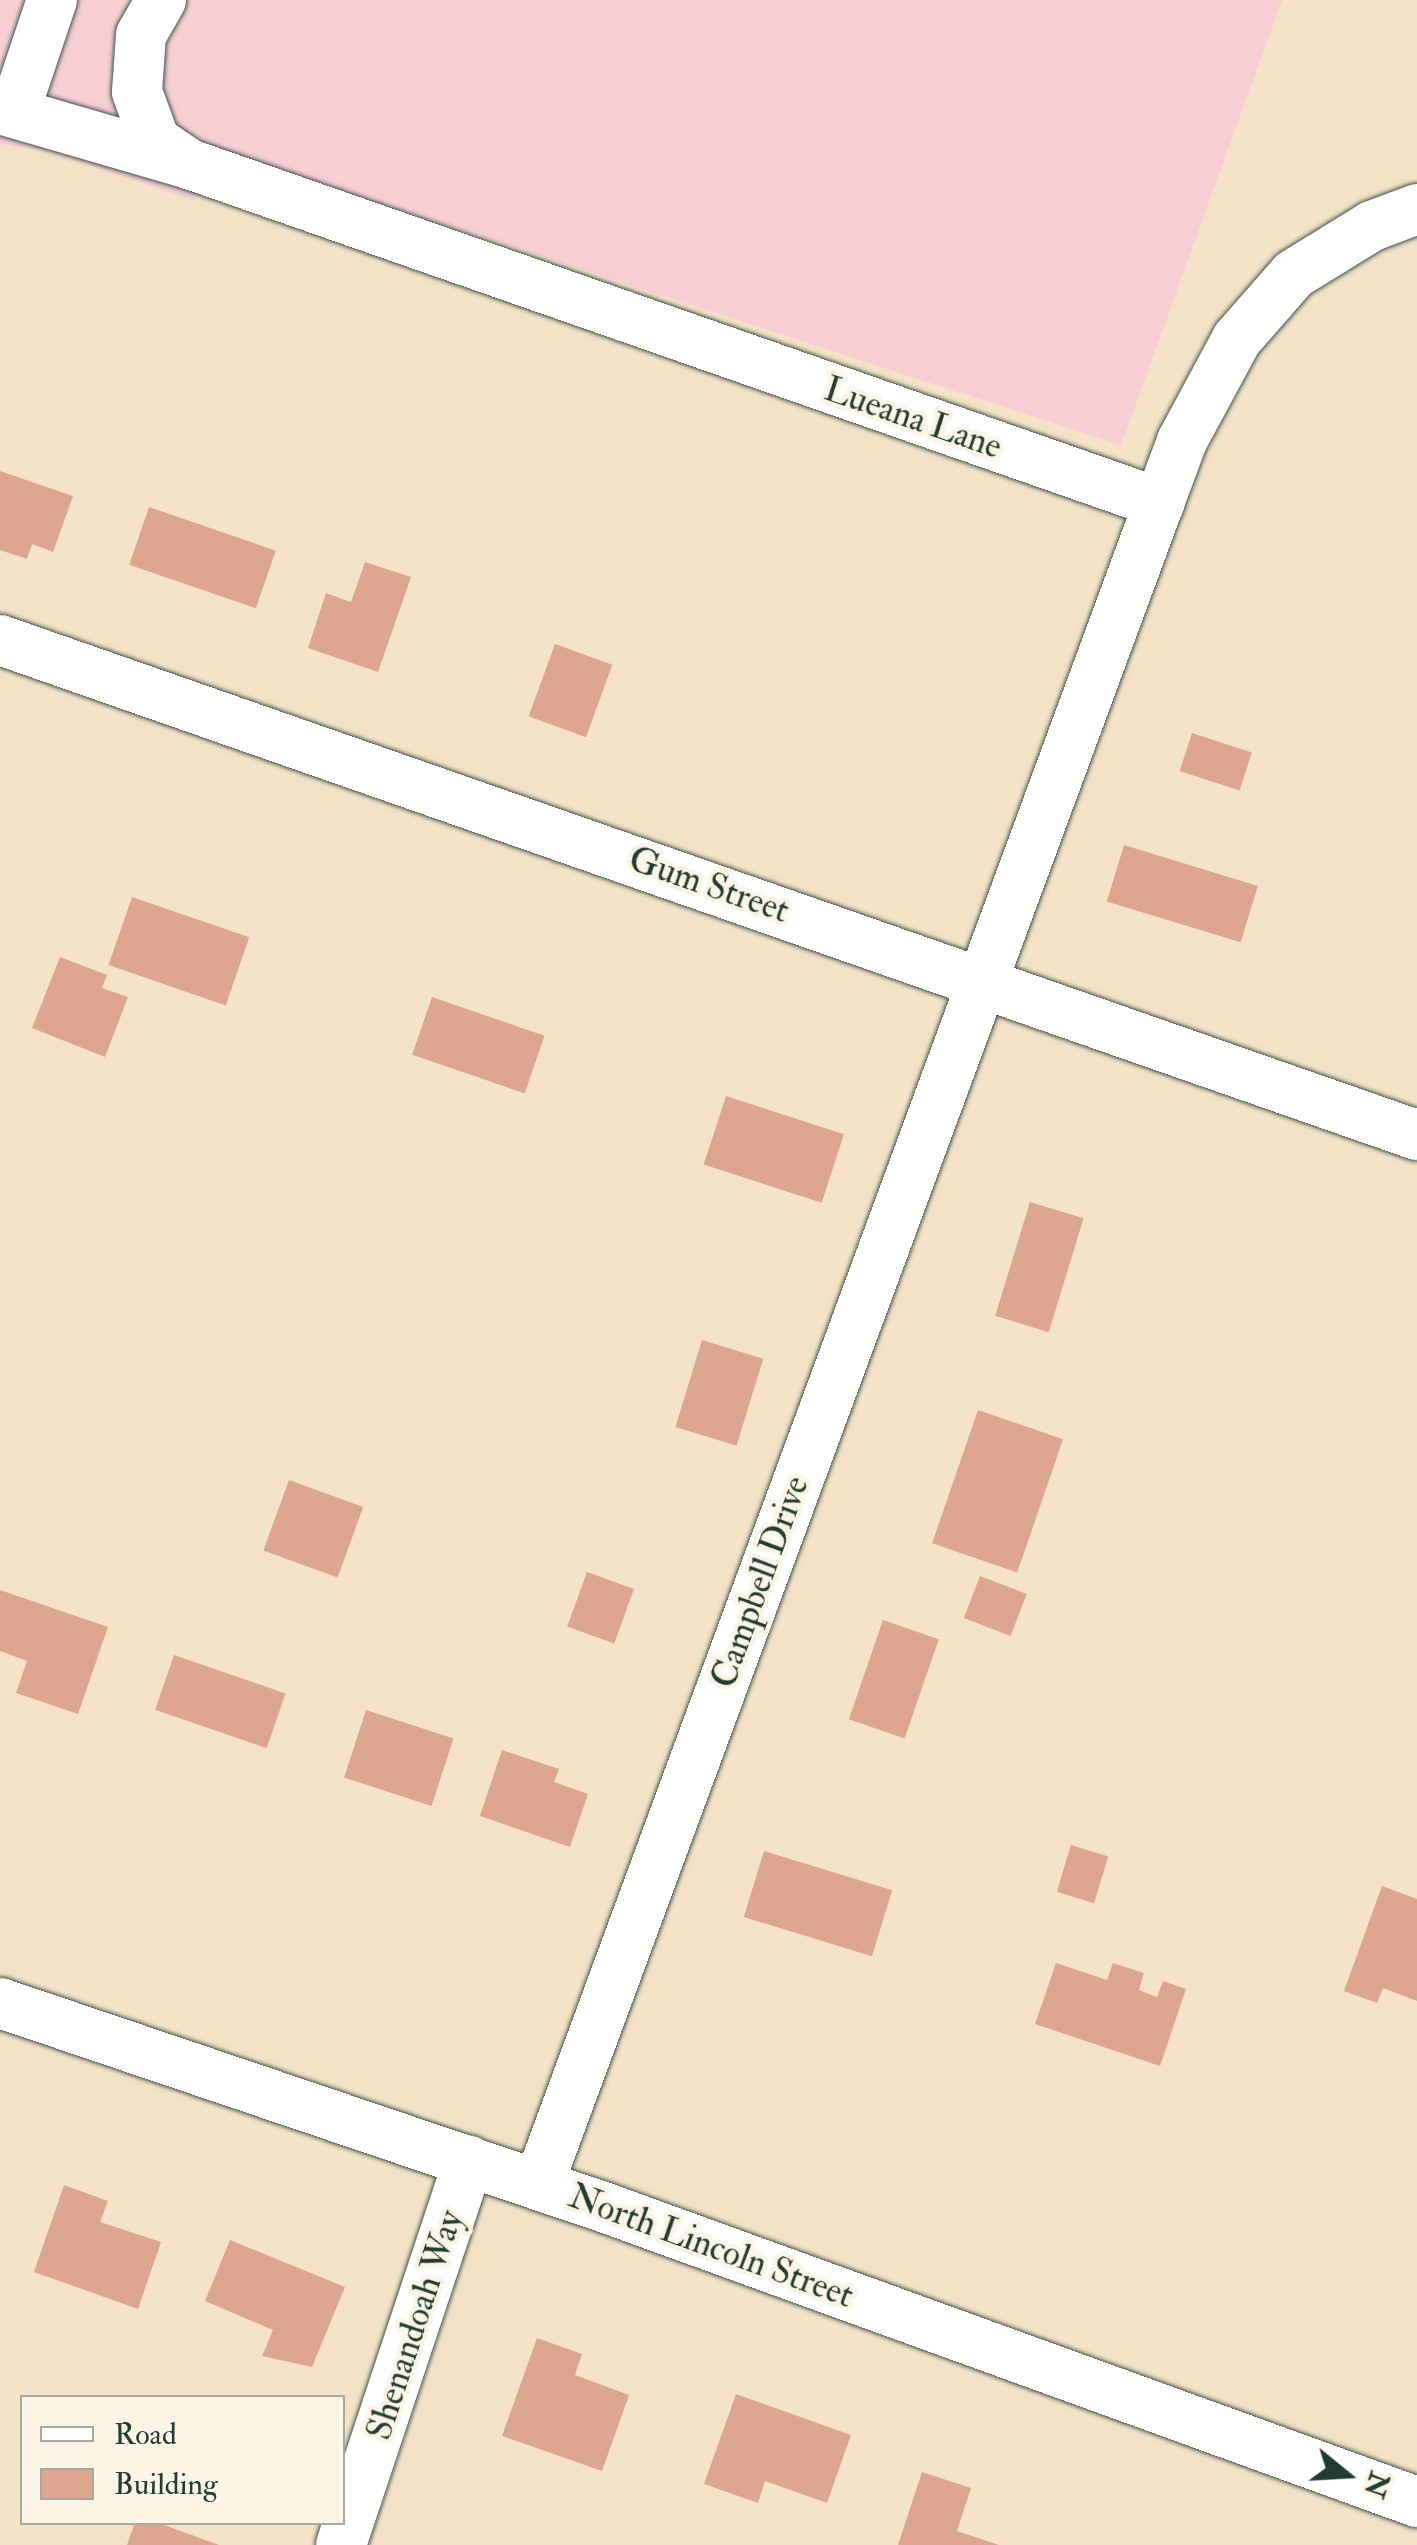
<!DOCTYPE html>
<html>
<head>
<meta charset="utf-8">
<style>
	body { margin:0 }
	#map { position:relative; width:1417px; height:2545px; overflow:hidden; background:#f4e3c7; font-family:"IM FELL Double Pica",serif }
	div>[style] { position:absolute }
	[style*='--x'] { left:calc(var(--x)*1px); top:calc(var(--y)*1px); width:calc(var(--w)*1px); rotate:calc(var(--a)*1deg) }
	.built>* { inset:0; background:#f7cfd5 }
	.building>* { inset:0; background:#dda690; transform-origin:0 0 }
	.roads { filter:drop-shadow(0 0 2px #3f564a) drop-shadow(0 0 2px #3f564a) }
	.minor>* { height:50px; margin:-25px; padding:0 25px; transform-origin:25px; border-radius:25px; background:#fff }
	span { translate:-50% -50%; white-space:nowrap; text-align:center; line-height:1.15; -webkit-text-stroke:9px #fcf5e5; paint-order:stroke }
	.street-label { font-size:35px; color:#1f3d34 }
	.legend { position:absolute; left:20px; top:2395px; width:325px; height:130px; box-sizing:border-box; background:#fcf5e5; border:2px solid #a4ab9e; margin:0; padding:12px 18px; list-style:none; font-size:30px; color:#1f3d34 }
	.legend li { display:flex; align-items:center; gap:20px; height:50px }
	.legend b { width:50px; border:2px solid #a4ab9e }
	.north { position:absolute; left:1297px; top:2425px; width:100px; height:100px; -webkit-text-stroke:8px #fcf5e5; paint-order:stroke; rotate:108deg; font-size:28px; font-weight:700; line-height:40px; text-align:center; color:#1f3d34 }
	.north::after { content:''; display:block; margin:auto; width:35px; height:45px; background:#1f3d34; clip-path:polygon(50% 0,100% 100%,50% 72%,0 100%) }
</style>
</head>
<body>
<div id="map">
	<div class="built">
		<div style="clip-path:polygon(0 0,1282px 0,1121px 445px,212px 149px,194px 201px,49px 151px,0 144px)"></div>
	</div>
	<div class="building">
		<div style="clip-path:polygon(0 471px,73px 496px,53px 552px,32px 544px,27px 559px,0 550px)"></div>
		<div style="left:149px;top:507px;width:134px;height:61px;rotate:19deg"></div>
		<div style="clip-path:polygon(365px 562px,411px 577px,378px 672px,308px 648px,326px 593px,351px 602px)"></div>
		<div style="left:555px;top:644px;width:61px;height:77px;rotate:20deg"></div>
		<div style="left:1192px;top:733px;width:63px;height:40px;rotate:18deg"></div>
		<div style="left:1124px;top:845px;width:140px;height:59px;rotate:17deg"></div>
		<div style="left:132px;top:897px;width:124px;height:72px;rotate:19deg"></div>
		<div style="clip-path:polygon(60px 957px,107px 975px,102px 988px,128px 997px,105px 1057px,32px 1028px)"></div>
		<div style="left:432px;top:997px;width:119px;height:61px;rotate:19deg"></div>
		<div style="left:726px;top:1096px;width:124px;height:72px;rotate:18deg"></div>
		<div style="left:1030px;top:1202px;width:56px;height:119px;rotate:17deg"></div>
		<div style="left:702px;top:1340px;width:64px;height:91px;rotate:17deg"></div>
		<div style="left:978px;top:1410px;width:90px;height:141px;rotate:19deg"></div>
		<div style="left:289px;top:1480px;width:79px;height:75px;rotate:20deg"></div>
		<div style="left:587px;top:1572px;width:50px;height:58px;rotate:20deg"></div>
		<div style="left:980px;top:1576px;width:50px;height:45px;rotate:21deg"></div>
		<div style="clip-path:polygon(0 1590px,108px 1627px,78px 1714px,16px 1693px,27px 1661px,0 1651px)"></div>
		<div style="left:883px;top:1620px;width:59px;height:105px;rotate:19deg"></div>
		<div style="left:174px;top:1655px;width:118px;height:58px;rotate:19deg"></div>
		<div style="left:366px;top:1710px;width:92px;height:71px;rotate:18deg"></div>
		<div style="clip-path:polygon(502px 1750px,559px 1769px,554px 1782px,588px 1794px,570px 1847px,480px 1816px)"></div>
		<div style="left:1071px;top:1845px;width:39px;height:49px;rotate:17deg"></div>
		<div style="left:764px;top:1851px;width:134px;height:69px;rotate:17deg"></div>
		<div style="clip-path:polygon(1382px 1886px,1417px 1899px,1417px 2001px,1383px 1988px,1377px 2003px,1344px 1991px)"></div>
		<div style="clip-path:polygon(1056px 1963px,1107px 1980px,1113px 1963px,1144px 1973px,1139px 1990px,1157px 1997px,1163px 1981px,1186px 1989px,1160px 2066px,1035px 2024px)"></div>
		<div style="clip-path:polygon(64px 2185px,108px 2201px,100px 2222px,161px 2242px,138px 2309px,34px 2272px)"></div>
		<div style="clip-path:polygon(230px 2240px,345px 2287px,312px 2367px,262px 2356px,273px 2330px,205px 2301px)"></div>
		<div style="clip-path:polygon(537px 2338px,582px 2354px,575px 2375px,629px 2395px,602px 2471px,502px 2436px)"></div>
		<div style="clip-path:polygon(736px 2394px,851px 2435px,827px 2503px,765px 2481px,758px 2503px,704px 2484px)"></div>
		<div style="clip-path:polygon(922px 2472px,971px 2488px,957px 2531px,999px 2545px,898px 2545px)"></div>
		<div style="clip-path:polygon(135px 2522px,156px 2522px,219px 2545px,127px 2545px)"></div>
	</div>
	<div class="roads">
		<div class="minor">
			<div style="--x:161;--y:0;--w:40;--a:119.7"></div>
			<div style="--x:141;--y:35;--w:57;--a:94"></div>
			<div style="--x:137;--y:92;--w:52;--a:69.8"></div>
			<div style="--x:155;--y:141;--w:41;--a:34.1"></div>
			<div style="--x:0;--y:109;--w:197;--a:16.2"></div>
			<div style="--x:189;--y:164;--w:1028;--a:19.26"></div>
			<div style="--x:1159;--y:503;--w:1793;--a:110.26"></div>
			<div style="--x:15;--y:110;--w:116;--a:-71.4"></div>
			<div style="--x:1159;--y:503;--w:66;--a:-69.6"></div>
			<div style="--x:1182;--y:441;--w:116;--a:-61.7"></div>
			<div style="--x:1237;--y:339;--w:86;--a:-48.8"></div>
			<div style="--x:1294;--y:274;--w:92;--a:-31.6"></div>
			<div style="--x:1372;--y:226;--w:48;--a:-20.7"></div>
			<div style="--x:0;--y:640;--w:1501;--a:19.26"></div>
			<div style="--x:0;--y:2003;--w:640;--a:18.69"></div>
			<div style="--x:606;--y:2208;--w:863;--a:19.93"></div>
			<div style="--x:341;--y:2545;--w:405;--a:-71.6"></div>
		</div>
	</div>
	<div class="street-label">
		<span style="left:913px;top:418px;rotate:19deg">Lueana Lane</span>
		<span style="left:709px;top:885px;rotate:19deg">Gum Street</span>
		<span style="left:760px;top:1582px;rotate:-70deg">Campbell Drive</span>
		<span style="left:711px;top:2246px;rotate:20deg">North Lincoln Street</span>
		<span style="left:415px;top:2325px;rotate:-72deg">Shenandoah Way</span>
	</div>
	<ul class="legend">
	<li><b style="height:12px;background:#fff"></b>Road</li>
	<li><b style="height:28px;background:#dda690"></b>Building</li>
	</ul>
	<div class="north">N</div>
</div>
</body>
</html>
